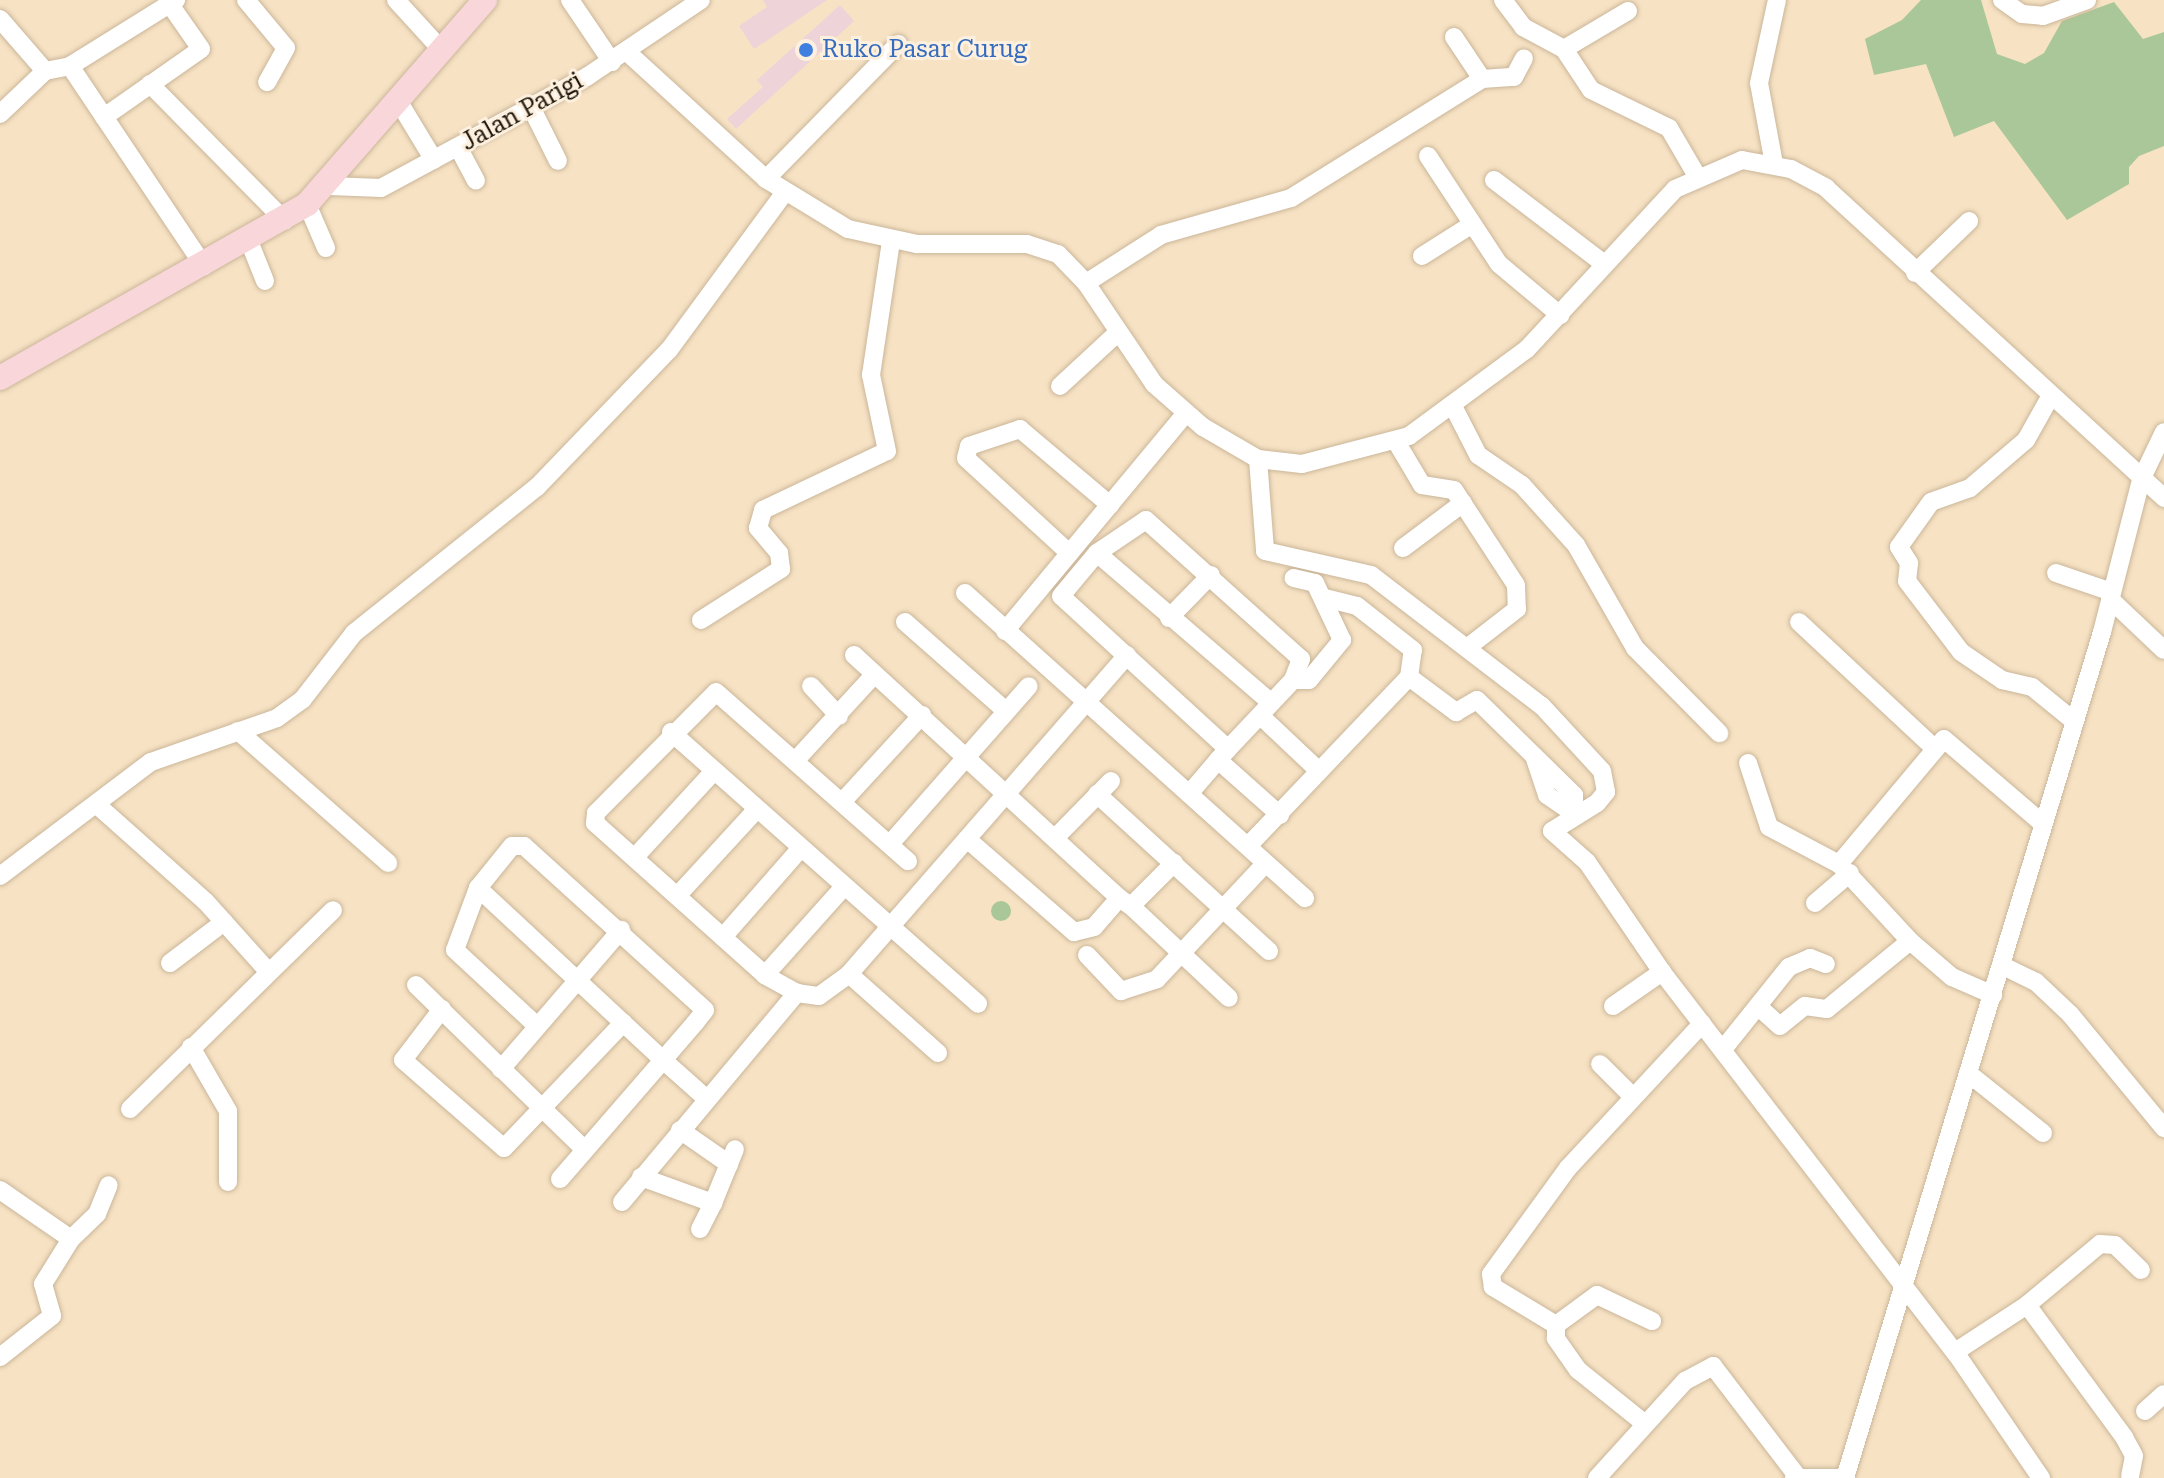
<!DOCTYPE html>
<html>
<head>
<meta charset="utf-8">
<style>
	body { margin:0 }
	#map { position:relative; width:2164px; height:1478px; overflow:hidden; background:#f7e2c4; font-family:"Roboto Serif",serif }
	div>[style] { position:absolute }
	[style*='--x'] { left:calc(var(--x)*1px); top:calc(var(--y)*1px); width:calc(var(--w)*1px); rotate:calc(var(--a)*1deg) }
	.commercial>* { inset:0; background:#eed3d9 }
	.green>* { inset:0; background:#a9c798 }
	.round { border-radius:50% }
	.roads { filter:drop-shadow(0 0 2px #cab699) drop-shadow(0 0 2px #cab699) }
	.minor>* { height:18px; margin:-9px; padding:0 9px; transform-origin:9px; border-radius:9px; background:#fff }
	.major>* { height:24px; margin:-12px; padding:0 12px; transform-origin:12px; border-radius:12px; background:#f8d6da }
	.dots>* { width:22px; height:22px; translate:-50% -50%; box-sizing:border-box; border:4px solid #fdf0de; border-radius:50% }
	span { translate:-50% -50%; white-space:nowrap; text-align:center; line-height:1.15; -webkit-text-stroke:6px #fdf0de; paint-order:stroke }
	.shop-label { font-size:24px; color:#366cbe }
	.left { translate:0 -50%; text-align:left }
	.street-label { font-size:24px; color:#1e160c }
</style>
</head>
<body>
<div id="map">
	<div class="commercial">
		<div style="clip-path:polygon(763px 0,827px 0,754px 49px,739px 26px,767px 7px)"></div>
		<div style="clip-path:polygon(840px 5px,854px 21px,736px 129px,727px 119px,763px 87px,757px 80px)"></div>
	</div>
	<div class="green">
		<div style="clip-path:polygon(1921px 0,1981px 0,1997px 54px,2025px 64px,2044px 53px,2062px 21px,2114px 2px,2143px 39px,2164px 32px,2164px 146px,2139px 156px,2129px 167px,2129px 184px,2067px 220px,1994px 121px,1954px 137px,1926px 64px,1874px 75px,1865px 39px,1902px 20px)"></div>
		<div class="round" style="left:991px;top:901px;width:20px;height:20px"></div>
	</div>
	<div class="roads">
		<div class="minor">
			<div style="--x:246;--y:0;--w:62;--a:50.2"></div>
			<div style="--x:286;--y:48;--w:39;--a:119"></div>
			<div style="--x:396;--y:0;--w:62;--a:47.6"></div>
			<div style="--x:570;--y:0;--w:75;--a:55.9"></div>
			<div style="--x:1503;--y:0;--w:34;--a:53"></div>
			<div style="--x:1523;--y:27;--w:47;--a:28.2"></div>
			<div style="--x:2002;--y:0;--w:24;--a:35"></div>
			<div style="--x:2022;--y:14;--w:21;--a:5"></div>
			<div style="--x:2043;--y:16;--w:47;--a:-20"></div>
			<div style="--x:1628;--y:11;--w:74;--a:149.3"></div>
			<div style="--x:1564;--y:49;--w:49;--a:56.6"></div>
			<div style="--x:1591;--y:90;--w:87;--a:26"></div>
			<div style="--x:1669;--y:128;--w:56;--a:59.7"></div>
			<div style="--x:0;--y:19;--w:69;--a:49.1"></div>
			<div style="--x:45;--y:71;--w:25;--a:-11"></div>
			<div style="--x:70;--y:66;--w:125;--a:-31.9"></div>
			<div style="--x:1454;--y:37;--w:50;--a:56.3"></div>
			<div style="--x:627;--y:52;--w:188;--a:42.4"></div>
			<div style="--x:766;--y:179;--w:96;--a:31.4"></div>
			<div style="--x:848;--y:229;--w:71;--a:12.3"></div>
			<div style="--x:917;--y:244;--w:110;--a:0"></div>
			<div style="--x:1027;--y:244;--w:33;--a:18"></div>
			<div style="--x:1058;--y:254;--w:40;--a:46"></div>
			<div style="--x:1086;--y:283;--w:122;--a:56"></div>
			<div style="--x:1154;--y:384;--w:65;--a:41.3"></div>
			<div style="--x:1203;--y:427;--w:64;--a:30.2"></div>
			<div style="--x:1258;--y:459;--w:44;--a:6.5"></div>
			<div style="--x:1302;--y:464;--w:111;--a:-14.7"></div>
			<div style="--x:1409;--y:436;--w:147;--a:-36.4"></div>
			<div style="--x:1527;--y:349;--w:218;--a:-47.2"></div>
			<div style="--x:1675;--y:189;--w:73;--a:-23.4"></div>
			<div style="--x:1742;--y:160;--w:50;--a:10.4"></div>
			<div style="--x:1791;--y:169;--w:40;--a:28"></div>
			<div style="--x:1826;--y:188;--w:459;--a:42.5"></div>
			<div style="--x:70;--y:66;--w:241;--a:56.2"></div>
			<div style="--x:150;--y:84;--w:192;--a:45.4"></div>
			<div style="--x:397;--y:99;--w:71;--a:58.8"></div>
			<div style="--x:531;--y:107;--w:60;--a:63.4"></div>
			<div style="--x:0;--y:114;--w:62;--a:-43.7"></div>
			<div style="--x:104;--y:117;--w:118;--a:-35"></div>
			<div style="--x:201;--y:49;--w:56;--a:-124.8"></div>
			<div style="--x:458;--y:147;--w:38;--a:62"></div>
			<div style="--x:1428;--y:156;--w:129;--a:56.7"></div>
			<div style="--x:1499;--y:264;--w:80;--a:39.9"></div>
			<div style="--x:1774;--y:164;--w:82;--a:-100.5"></div>
			<div style="--x:1759;--y:83;--w:85;--a:-77.8"></div>
			<div style="--x:766;--y:179;--w:189;--a:-45.6"></div>
			<div style="--x:1494;--y:180;--w:137;--a:37.3"></div>
			<div style="--x:330;--y:186;--w:51;--a:2.2"></div>
			<div style="--x:381;--y:188;--w:235;--a:-28.4"></div>
			<div style="--x:588;--y:76;--w:136;--a:-33.9"></div>
			<div style="--x:307;--y:204;--w:48;--a:66.6"></div>
			<div style="--x:249;--y:241;--w:43;--a:68.2"></div>
			<div style="--x:1422;--y:256;--w:58;--a:-32.3"></div>
			<div style="--x:1915;--y:273;--w:75;--a:-43.9"></div>
			<div style="--x:1086;--y:283;--w:89;--a:-32.6"></div>
			<div style="--x:1161;--y:235;--w:135;--a:-15.9"></div>
			<div style="--x:1291;--y:198;--w:225;--a:-31.9"></div>
			<div style="--x:1482;--y:79;--w:32;--a:-4"></div>
			<div style="--x:1514;--y:77;--w:21;--a:-62"></div>
			<div style="--x:1060;--y:386;--w:75;--a:-42.8"></div>
			<div style="--x:2049;--y:399;--w:47;--a:119.3"></div>
			<div style="--x:2026;--y:440;--w:74;--a:139.4"></div>
			<div style="--x:1970;--y:488;--w:41;--a:160.3"></div>
			<div style="--x:1931;--y:502;--w:55;--a:125.4"></div>
			<div style="--x:1899;--y:547;--w:19;--a:58"></div>
			<div style="--x:1909;--y:563;--w:18;--a:96"></div>
			<div style="--x:1907;--y:581;--w:89;--a:52.7"></div>
			<div style="--x:1961;--y:652;--w:50;--a:34.3"></div>
			<div style="--x:2002;--y:680;--w:31;--a:13"></div>
			<div style="--x:2032;--y:687;--w:54;--a:39"></div>
			<div style="--x:1454;--y:408;--w:53;--a:62.9"></div>
			<div style="--x:1478;--y:455;--w:53;--a:34.3"></div>
			<div style="--x:1522;--y:485;--w:81;--a:48"></div>
			<div style="--x:1576;--y:545;--w:119;--a:60.2"></div>
			<div style="--x:1635;--y:648;--w:120;--a:45.3"></div>
			<div style="--x:1397;--y:443;--w:49;--a:59.2"></div>
			<div style="--x:1422;--y:485;--w:32;--a:9"></div>
			<div style="--x:1454;--y:490;--w:113;--a:56.9"></div>
			<div style="--x:1516;--y:585;--w:24;--a:88"></div>
			<div style="--x:1517;--y:609;--w:62;--a:142.2"></div>
			<div style="--x:1258;--y:459;--w:92;--a:85.6"></div>
			<div style="--x:1265;--y:551;--w:109;--a:12.8"></div>
			<div style="--x:1371;--y:575;--w:215;--a:37.5"></div>
			<div style="--x:1542;--y:706;--w:88;--a:47.3"></div>
			<div style="--x:1602;--y:771;--w:21;--a:79"></div>
			<div style="--x:1606;--y:792;--w:14;--a:129"></div>
			<div style="--x:1597;--y:803;--w:53;--a:148.1"></div>
			<div style="--x:1552;--y:831;--w:47;--a:41.5"></div>
			<div style="--x:1587;--y:862;--w:133;--a:55.7"></div>
			<div style="--x:1662;--y:972;--w:480;--a:52.4"></div>
			<div style="--x:1955;--y:1352;--w:153;--a:55.7"></div>
			<div style="--x:1146;--y:520;--w:208;--a:41.9"></div>
			<div style="--x:1301;--y:659;--w:22;--a:111"></div>
			<div style="--x:1293;--y:680;--w:95;--a:133.3"></div>
			<div style="--x:1228;--y:749;--w:226;--a:-137.5"></div>
			<div style="--x:1061;--y:596;--w:56;--a:-50.1"></div>
			<div style="--x:1097;--y:553;--w:59;--a:-34"></div>
			<div style="--x:1403;--y:548;--w:75;--a:-36.9"></div>
			<div style="--x:1067;--y:551;--w:137;--a:-137.4"></div>
			<div style="--x:966;--y:458;--w:12;--a:-76"></div>
			<div style="--x:969;--y:446;--w:54;--a:-18.4"></div>
			<div style="--x:1020;--y:429;--w:118;--a:40.2"></div>
			<div style="--x:1097;--y:553;--w:228;--a:40.7"></div>
			<div style="--x:2056;--y:573;--w:59;--a:18.7"></div>
			<div style="--x:965;--y:593;--w:457;--a:41.9"></div>
			<div style="--x:2110;--y:599;--w:74;--a:43.4"></div>
			<div style="--x:1169;--y:618;--w:60;--a:-45.7"></div>
			<div style="--x:701;--y:620;--w:95;--a:-32.5"></div>
			<div style="--x:781;--y:569;--w:16;--a:-97"></div>
			<div style="--x:779;--y:553;--w:33;--a:-130"></div>
			<div style="--x:758;--y:528;--w:19;--a:-74"></div>
			<div style="--x:763;--y:510;--w:137;--a:-25.4"></div>
			<div style="--x:887;--y:451;--w:78;--a:-101.9"></div>
			<div style="--x:871;--y:375;--w:135;--a:-81.5"></div>
			<div style="--x:905;--y:622;--w:135;--a:41.4"></div>
			<div style="--x:1799;--y:622;--w:183;--a:43"></div>
			<div style="--x:1005;--y:631;--w:282;--a:-50.3"></div>
			<div style="--x:854;--y:655;--w:360;--a:42.5"></div>
			<div style="--x:1119;--y:898;--w:14;--a:34"></div>
			<div style="--x:1131;--y:906;--w:61;--a:-45"></div>
			<div style="--x:1409;--y:677;--w:59;--a:36.7"></div>
			<div style="--x:1456;--y:712;--w:24;--a:-30"></div>
			<div style="--x:1477;--y:700;--w:136;--a:44.4"></div>
			<div style="--x:1574;--y:795;--w:7;--a:90"></div>
			<div style="--x:1574;--y:802;--w:10;--a:143"></div>
			<div style="--x:1566;--y:808;--w:23;--a:-146"></div>
			<div style="--x:1547;--y:795;--w:41;--a:-108.4"></div>
			<div style="--x:1293;--y:680;--w:16;--a:0"></div>
			<div style="--x:1309;--y:680;--w:52;--a:-50.5"></div>
			<div style="--x:1342;--y:640;--w:63;--a:-115.3"></div>
			<div style="--x:1315;--y:583;--w:22;--a:-167"></div>
			<div style="--x:811;--y:686;--w:41;--a:47"></div>
			<div style="--x:1266;--y:721;--w:71;--a:43.3"></div>
			<div style="--x:238;--y:731;--w:200;--a:41.3"></div>
			<div style="--x:671;--y:732;--w:410;--a:41.5"></div>
			<div style="--x:1228;--y:749;--w:15;--a:132"></div>
			<div style="--x:1218;--y:760;--w:83;--a:41.6"></div>
			<div style="--x:796;--y:760;--w:115;--a:-47.5"></div>
			<div style="--x:1748;--y:763;--w:67;--a:71.8"></div>
			<div style="--x:1769;--y:827;--w:79;--a:27.9"></div>
			<div style="--x:1839;--y:864;--w:105;--a:47.3"></div>
			<div style="--x:1910;--y:941;--w:55;--a:40.6"></div>
			<div style="--x:1952;--y:977;--w:45;--a:23.7"></div>
			<div style="--x:1097;--y:794;--w:233;--a:42.4"></div>
			<div style="--x:1189;--y:794;--w:45;--a:-49.5"></div>
			<div style="--x:843;--y:801;--w:117;--a:-47.4"></div>
			<div style="--x:96;--y:804;--w:147;--a:41.7"></div>
			<div style="--x:206;--y:902;--w:93;--a:48.1"></div>
			<div style="--x:1057;--y:836;--w:77;--a:-45.5"></div>
			<div style="--x:967;--y:839;--w:142;--a:41"></div>
			<div style="--x:1074;--y:932;--w:21;--a:-14"></div>
			<div style="--x:1094;--y:927;--w:38;--a:-49"></div>
			<div style="--x:890;--y:844;--w:210;--a:-48.7"></div>
			<div style="--x:1248;--y:846;--w:233;--a:-46.4"></div>
			<div style="--x:1409;--y:677;--w:27;--a:-82"></div>
			<div style="--x:1413;--y:650;--w:71;--a:-141.8"></div>
			<div style="--x:1357;--y:606;--w:32;--a:-166"></div>
			<div style="--x:635;--y:857;--w:117;--a:-47.4"></div>
			<div style="--x:1839;--y:864;--w:163;--a:-50"></div>
			<div style="--x:1944;--y:739;--w:130;--a:40.6"></div>
			<div style="--x:0;--y:876;--w:189;--a:-37.1"></div>
			<div style="--x:151;--y:762;--w:133;--a:-19.2"></div>
			<div style="--x:277;--y:718;--w:32;--a:-36"></div>
			<div style="--x:303;--y:699;--w:83;--a:-52.3"></div>
			<div style="--x:354;--y:633;--w:234;--a:-38.6"></div>
			<div style="--x:537;--y:487;--w:190;--a:-46.1"></div>
			<div style="--x:669;--y:350;--w:196;--a:-53.7"></div>
			<div style="--x:478;--y:888;--w:66;--a:110.4"></div>
			<div style="--x:455;--y:950;--w:112;--a:42.8"></div>
			<div style="--x:678;--y:895;--w:117;--a:-47.4"></div>
			<div style="--x:1815;--y:903;--w:46;--a:-40.6"></div>
			<div style="--x:1131;--y:906;--w:134;--a:43.2"></div>
			<div style="--x:723;--y:937;--w:117;--a:-48.8"></div>
			<div style="--x:1087;--y:955;--w:50;--a:46.6"></div>
			<div style="--x:1121;--y:991;--w:38;--a:-18"></div>
			<div style="--x:1157;--y:979;--w:158;--a:-46.8"></div>
			<div style="--x:170;--y:963;--w:68;--a:-37.2"></div>
			<div style="--x:2001;--y:965;--w:39;--a:26"></div>
			<div style="--x:2036;--y:982;--w:47;--a:43.3"></div>
			<div style="--x:2070;--y:1014;--w:148;--a:50.5"></div>
			<div style="--x:849;--y:974;--w:119;--a:41.6"></div>
			<div style="--x:765;--y:975;--w:115;--a:-48.2"></div>
			<div style="--x:416;--y:985;--w:236;--a:44.3"></div>
			<div style="--x:797;--y:993;--w:37;--a:-151"></div>
			<div style="--x:765;--y:975;--w:228;--a:-138.2"></div>
			<div style="--x:595;--y:823;--w:10;--a:-84"></div>
			<div style="--x:596;--y:813;--w:170;--a:-45.2"></div>
			<div style="--x:716;--y:692;--w:256;--a:41.4"></div>
			<div style="--x:1613;--y:1006;--w:60;--a:-34.8"></div>
			<div style="--x:442;--y:1009;--w:64;--a:127.4"></div>
			<div style="--x:403;--y:1060;--w:134;--a:41.1"></div>
			<div style="--x:504;--y:1148;--w:173;--a:-46.4"></div>
			<div style="--x:1761;--y:1009;--w:25;--a:42"></div>
			<div style="--x:1780;--y:1026;--w:32;--a:-39"></div>
			<div style="--x:1805;--y:1006;--w:22;--a:8"></div>
			<div style="--x:1827;--y:1009;--w:107;--a:-39.3"></div>
			<div style="--x:191;--y:1047;--w:74;--a:60"></div>
			<div style="--x:228;--y:1111;--w:71;--a:90"></div>
			<div style="--x:1724;--y:1048;--w:104;--a:-51.3"></div>
			<div style="--x:1789;--y:967;--w:23;--a:-23"></div>
			<div style="--x:1810;--y:958;--w:17;--a:21"></div>
			<div style="--x:1600;--y:1064;--w:44;--a:45"></div>
			<div style="--x:501;--y:1069;--w:184;--a:-49.2"></div>
			<div style="--x:1968;--y:1073;--w:96;--a:38.7"></div>
			<div style="--x:130;--y:1109;--w:284;--a:-44.4"></div>
			<div style="--x:680;--y:1130;--w:60;--a:34.8"></div>
			<div style="--x:641;--y:1177;--w:77;--a:19.9"></div>
			<div style="--x:713;--y:1203;--w:58;--a:-67.8"></div>
			<div style="--x:560;--y:1179;--w:157;--a:-49.1"></div>
			<div style="--x:663;--y:1060;--w:49;--a:-49.1"></div>
			<div style="--x:695;--y:1023;--w:16;--a:-52"></div>
			<div style="--x:705;--y:1010;--w:244;--a:-137.8"></div>
			<div style="--x:524;--y:846;--w:12;--a:180"></div>
			<div style="--x:512;--y:846;--w:54;--a:129"></div>
			<div style="--x:478;--y:888;--w:253;--a:42.9"></div>
			<div style="--x:663;--y:1060;--w:59;--a:41.6"></div>
			<div style="--x:0;--y:1190;--w:86;--a:34.6"></div>
			<div style="--x:71;--y:1239;--w:53;--a:121.9"></div>
			<div style="--x:43;--y:1284;--w:33;--a:74"></div>
			<div style="--x:52;--y:1316;--w:66;--a:141.7"></div>
			<div style="--x:622;--y:1202;--w:273;--a:-50.1"></div>
			<div style="--x:797;--y:993;--w:22;--a:8"></div>
			<div style="--x:819;--y:996;--w:37;--a:-36"></div>
			<div style="--x:849;--y:974;--w:423;--a:-48.9"></div>
			<div style="--x:700;--y:1229;--w:29;--a:-63"></div>
			<div style="--x:71;--y:1239;--w:36;--a:-44"></div>
			<div style="--x:97;--y:1214;--w:31;--a:-68"></div>
			<div style="--x:2027;--y:1305;--w:164;--a:53.7"></div>
			<div style="--x:2124;--y:1437;--w:21;--a:62"></div>
			<div style="--x:2134;--y:1456;--w:20;--a:101"></div>
			<div style="--x:1556;--y:1325;--w:51;--a:-36.2"></div>
			<div style="--x:1597;--y:1295;--w:61;--a:25.3"></div>
			<div style="--x:1955;--y:1352;--w:86;--a:-33.1"></div>
			<div style="--x:2027;--y:1305;--w:95;--a:-39.9"></div>
			<div style="--x:2100;--y:1244;--w:15;--a:4"></div>
			<div style="--x:2115;--y:1245;--w:36;--a:44"></div>
			<div style="--x:2145;--y:1411;--w:25;--a:-42"></div>
			<div style="--x:1644;--y:1423;--w:85;--a:-141.2"></div>
			<div style="--x:1578;--y:1370;--w:39;--a:-125"></div>
			<div style="--x:1556;--y:1338;--w:13;--a:-90"></div>
			<div style="--x:1556;--y:1325;--w:74;--a:-148.9"></div>
			<div style="--x:1493;--y:1287;--w:13;--a:-99"></div>
			<div style="--x:1491;--y:1274;--w:131;--a:-54"></div>
			<div style="--x:1568;--y:1168;--w:197;--a:-47.1"></div>
			<div style="--x:1597;--y:1478;--w:131;--a:-47.8"></div>
			<div style="--x:1685;--y:1381;--w:32;--a:-28"></div>
			<div style="--x:1713;--y:1366;--w:138;--a:52.6"></div>
			<div style="--x:1794;--y:1478;--w:45;--a:0"></div>
			<div style="--x:1845;--y:1478;--w:884;--a:-73.1"></div>
			<div style="--x:2102;--y:632;--w:157;--a:-75.6"></div>
			<div style="--x:2141;--y:480;--w:53;--a:-64.4"></div>
		</div>
		<div class="major">
			<div style="--x:0;--y:378;--w:353;--a:-29.5"></div>
			<div style="--x:307;--y:204;--w:271;--a:-48.9"></div>
		</div>
	</div>
	<div class="dots">
		<div style="left:806px;top:50px;background:#3f7fe0"></div>
	</div>
	<div class="shop-label">
		<span class="left" style="left:822px;top:50px">Ruko Pasar Curug</span>
	</div>
	<div class="street-label">
		<span style="left:522px;top:112px;rotate:-29deg">Jalan Parigi</span>
	</div>
</div>
</body>
</html>
